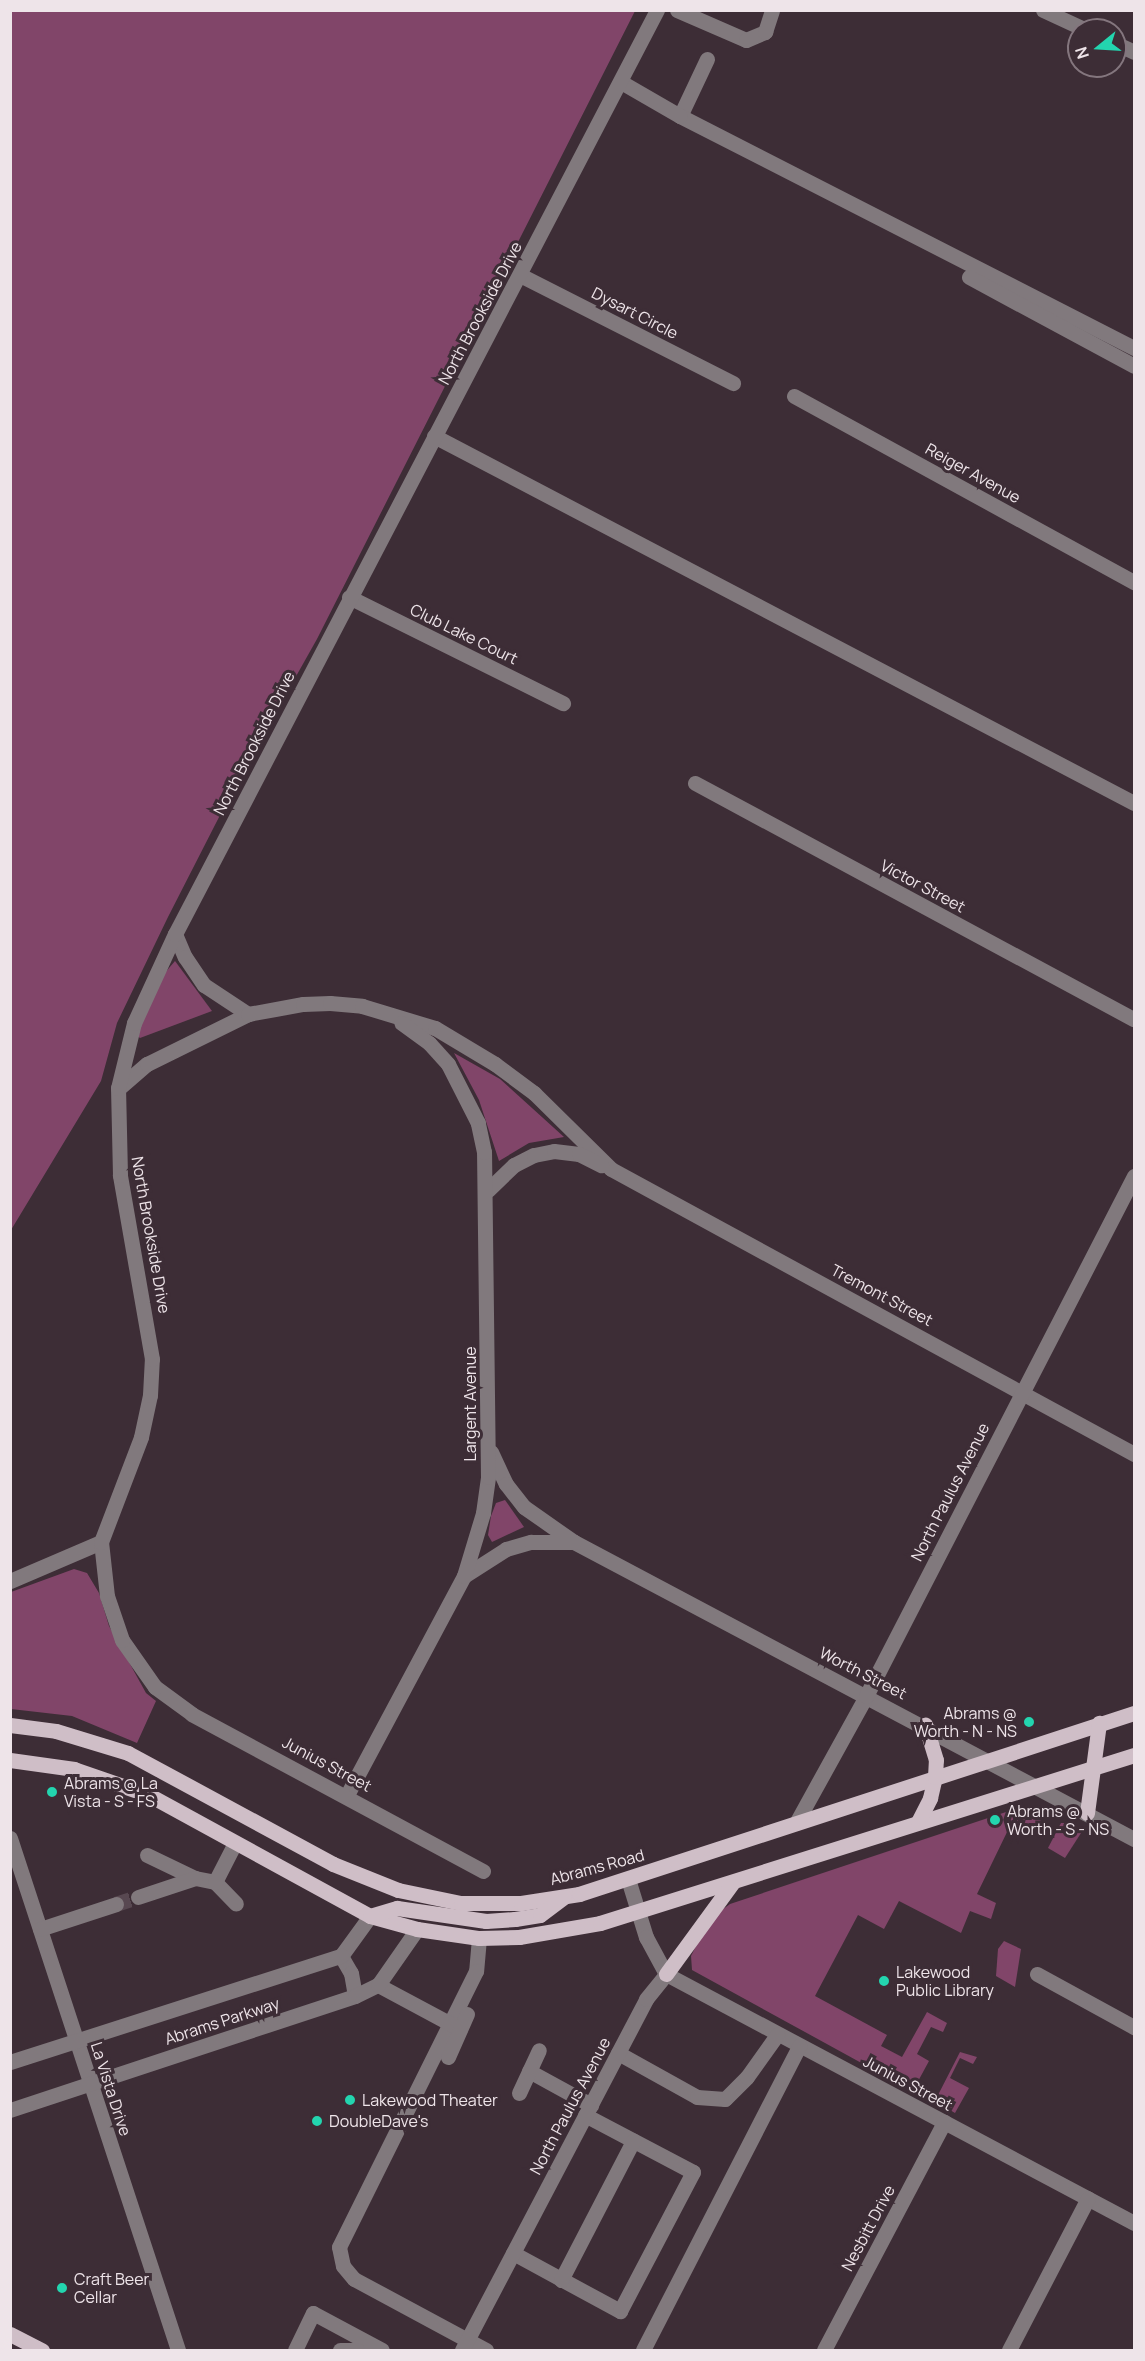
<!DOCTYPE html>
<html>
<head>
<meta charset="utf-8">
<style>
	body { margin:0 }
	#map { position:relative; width:1145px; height:2361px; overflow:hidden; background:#3d2d36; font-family:Manrope,sans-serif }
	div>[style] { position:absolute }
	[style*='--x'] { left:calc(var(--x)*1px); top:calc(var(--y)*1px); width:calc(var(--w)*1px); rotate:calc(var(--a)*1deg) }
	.green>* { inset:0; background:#814569 }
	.minor-tunnel>* { height:15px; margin-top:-7.5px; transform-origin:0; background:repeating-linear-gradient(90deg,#584851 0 15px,transparent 0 23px) }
	.minor>* { height:15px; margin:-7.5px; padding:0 7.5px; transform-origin:7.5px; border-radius:7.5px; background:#81797d }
	.major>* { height:15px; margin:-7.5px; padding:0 7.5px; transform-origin:7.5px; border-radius:7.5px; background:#cfbec7 }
	.dots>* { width:16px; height:16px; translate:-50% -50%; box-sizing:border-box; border:3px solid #3d2d36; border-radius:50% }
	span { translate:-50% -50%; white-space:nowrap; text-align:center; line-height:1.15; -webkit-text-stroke:6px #3d2d36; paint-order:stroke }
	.street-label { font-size:16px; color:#eee4e9 }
	.poi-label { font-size:16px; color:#eee4e9 }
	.right { translate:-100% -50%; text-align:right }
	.left { translate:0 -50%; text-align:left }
	.frame { position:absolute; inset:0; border:12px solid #eee4e9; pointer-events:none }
	.north { position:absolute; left:1067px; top:18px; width:60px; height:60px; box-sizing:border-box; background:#3d2d36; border:2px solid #84767e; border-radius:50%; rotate:252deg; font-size:16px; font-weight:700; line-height:24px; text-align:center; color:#eee4e9 }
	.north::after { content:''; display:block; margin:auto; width:21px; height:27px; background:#23d5af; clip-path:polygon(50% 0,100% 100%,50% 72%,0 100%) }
</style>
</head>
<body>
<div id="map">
	<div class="green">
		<div style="clip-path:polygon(11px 10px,635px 11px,317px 639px,240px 776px,168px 917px,117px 1023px,101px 1081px,11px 1230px)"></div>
		<div style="clip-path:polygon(175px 961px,212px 1011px,140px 1038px,136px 1035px,151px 989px)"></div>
		<div style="clip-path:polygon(454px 1053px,500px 1079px,564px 1137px,529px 1143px,499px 1161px,479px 1100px)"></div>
		<div style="clip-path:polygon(505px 1500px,524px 1527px,492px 1542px,488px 1535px,491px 1516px,496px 1503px)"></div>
		<div style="clip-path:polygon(74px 1569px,87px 1573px,99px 1593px,109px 1626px,146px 1693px,156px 1701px,137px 1743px,72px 1716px,11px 1709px,11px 1592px)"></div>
		<div style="clip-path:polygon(1034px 1809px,1042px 1818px,1032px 1836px,1009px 1828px,977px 1894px,996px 1903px,991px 1919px,970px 1911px,961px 1933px,899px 1901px,884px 1929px,858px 1915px,815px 1996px,887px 2035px,881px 2046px,902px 2057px,927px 2012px,947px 2023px,943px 2032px,931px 2027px,917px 2054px,929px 2061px,916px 2085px,907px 2088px,692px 1970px,691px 1956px,703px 1932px,715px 1915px,730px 1904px,1009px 1811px)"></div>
		<div style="clip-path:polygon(1061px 1823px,1068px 1823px,1081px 1833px,1065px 1858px,1048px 1848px)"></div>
		<div style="clip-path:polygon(1004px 1941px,1021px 1949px,1015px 1987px,996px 1976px,998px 1949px)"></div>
		<div style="clip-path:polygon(960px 2052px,977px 2057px,973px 2064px,960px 2058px,950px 2078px,969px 2088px,955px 2113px,938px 2103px,937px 2097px)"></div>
	</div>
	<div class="minor-tunnel">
		<div style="--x:116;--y:1904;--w:23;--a:-18"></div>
	</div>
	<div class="minor">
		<div style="--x:677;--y:10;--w:75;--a:23.5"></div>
		<div style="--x:746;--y:40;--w:21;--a:-23"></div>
		<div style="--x:765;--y:32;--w:23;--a:-72"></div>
		<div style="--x:1043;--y:10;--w:47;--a:24.9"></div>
		<div style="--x:1115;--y:43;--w:21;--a:25"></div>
		<div style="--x:707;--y:59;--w:63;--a:115.3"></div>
		<div style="--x:680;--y:116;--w:510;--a:27.07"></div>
		<div style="--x:621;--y:82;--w:68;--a:30"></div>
		<div style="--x:520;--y:275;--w:239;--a:26.9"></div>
		<div style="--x:969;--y:277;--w:187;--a:28.3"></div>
		<div style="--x:794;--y:396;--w:388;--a:28.7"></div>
		<div style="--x:434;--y:436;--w:790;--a:27.67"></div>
		<div style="--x:349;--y:597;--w:239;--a:26.4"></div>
		<div style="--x:695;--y:783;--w:498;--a:28.3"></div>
		<div style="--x:175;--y:934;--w:25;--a:67"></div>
		<div style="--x:185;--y:957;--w:34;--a:56"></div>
		<div style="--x:204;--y:985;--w:53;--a:33.4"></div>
		<div style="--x:119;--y:1088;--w:37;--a:-41"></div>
		<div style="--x:147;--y:1064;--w:113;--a:-26.3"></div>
		<div style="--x:248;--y:1014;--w:56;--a:-10.3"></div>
		<div style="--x:303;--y:1004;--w:27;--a:-2"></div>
		<div style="--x:330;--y:1003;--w:32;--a:5"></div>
		<div style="--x:362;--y:1006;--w:76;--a:16.8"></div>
		<div style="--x:435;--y:1028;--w:70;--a:31"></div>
		<div style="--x:495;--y:1064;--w:49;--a:36.6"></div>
		<div style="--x:534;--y:1093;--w:108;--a:44.6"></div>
		<div style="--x:611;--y:1169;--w:596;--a:28.59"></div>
		<div style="--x:488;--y:1190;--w:36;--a:-44"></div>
		<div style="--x:514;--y:1165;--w:22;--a:-27"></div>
		<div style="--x:534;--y:1155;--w:20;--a:-11"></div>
		<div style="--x:554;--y:1151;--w:25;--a:7"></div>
		<div style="--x:579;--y:1154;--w:25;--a:27"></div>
		<div style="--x:491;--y:1452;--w:35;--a:65"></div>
		<div style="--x:506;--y:1484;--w:29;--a:52"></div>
		<div style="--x:524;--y:1507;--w:61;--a:35"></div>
		<div style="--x:574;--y:1542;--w:634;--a:27.94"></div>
		<div style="--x:464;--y:1576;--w:50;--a:-32.7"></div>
		<div style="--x:506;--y:1549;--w:26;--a:-16"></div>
		<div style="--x:531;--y:1542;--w:43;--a:0"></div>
		<div style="--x:10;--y:1581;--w:99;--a:-23.2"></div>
		<div style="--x:347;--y:1795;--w:248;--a:-61.9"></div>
		<div style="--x:464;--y:1576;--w:66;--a:-73.2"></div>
		<div style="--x:483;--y:1513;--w:36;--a:-82"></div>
		<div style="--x:488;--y:1477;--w:325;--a:-90.7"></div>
		<div style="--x:484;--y:1152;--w:30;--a:-102"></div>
		<div style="--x:478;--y:1123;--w:66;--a:-117"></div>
		<div style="--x:448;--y:1064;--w:28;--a:-132"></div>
		<div style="--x:429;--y:1043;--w:34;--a:-144"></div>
		<div style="--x:796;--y:1823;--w:145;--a:-61.1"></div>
		<div style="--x:866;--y:1696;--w:585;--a:-62.73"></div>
		<div style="--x:10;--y:1838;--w:539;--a:71.83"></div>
		<div style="--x:147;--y:1855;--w:53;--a:25.6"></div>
		<div style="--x:195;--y:1878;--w:20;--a:11"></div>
		<div style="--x:215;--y:1882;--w:30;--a:46"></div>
		<div style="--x:483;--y:1871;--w:331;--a:-151.7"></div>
		<div style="--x:192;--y:1714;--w:46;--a:-143.9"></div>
		<div style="--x:155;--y:1687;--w:57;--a:-125.1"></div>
		<div style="--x:122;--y:1640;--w:46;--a:-108.8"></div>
		<div style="--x:107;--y:1596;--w:54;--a:-96.3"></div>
		<div style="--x:101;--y:1542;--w:112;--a:-69.1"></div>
		<div style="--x:141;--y:1437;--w:43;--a:-77.9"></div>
		<div style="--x:150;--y:1395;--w:36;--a:-87"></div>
		<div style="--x:152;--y:1359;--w:187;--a:-99.9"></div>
		<div style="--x:120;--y:1175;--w:87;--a:-91.3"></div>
		<div style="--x:118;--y:1088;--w:67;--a:-76.2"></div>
		<div style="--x:134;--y:1023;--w:98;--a:-65.3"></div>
		<div style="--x:175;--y:934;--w:1042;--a:-62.45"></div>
		<div style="--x:628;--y:1879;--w:61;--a:72.8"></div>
		<div style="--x:646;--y:1937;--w:42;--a:61.6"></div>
		<div style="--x:215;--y:1882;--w:44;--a:-62.9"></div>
		<div style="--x:138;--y:1897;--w:60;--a:-18.4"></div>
		<div style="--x:40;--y:1929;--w:80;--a:-18.2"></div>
		<div style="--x:479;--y:1938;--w:33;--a:95"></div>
		<div style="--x:476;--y:1971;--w:308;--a:116.4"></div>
		<div style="--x:339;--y:2247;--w:19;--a:78"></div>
		<div style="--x:343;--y:2266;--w:17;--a:50"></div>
		<div style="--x:354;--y:2279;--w:150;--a:28.3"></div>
		<div style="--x:341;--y:1956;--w:49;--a:-54.1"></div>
		<div style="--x:341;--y:1956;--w:20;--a:60"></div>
		<div style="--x:351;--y:1973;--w:23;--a:80"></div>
		<div style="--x:666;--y:1974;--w:530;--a:28.02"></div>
		<div style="--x:1037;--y:1974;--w:111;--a:28.7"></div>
		<div style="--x:378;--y:1985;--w:93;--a:28.2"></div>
		<div style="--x:618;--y:2053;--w:90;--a:29.1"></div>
		<div style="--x:697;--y:2097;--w:28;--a:4"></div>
		<div style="--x:725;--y:2099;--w:31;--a:-45"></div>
		<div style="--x:747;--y:2077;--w:52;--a:-54.5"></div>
		<div style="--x:448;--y:2057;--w:47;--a:-66.2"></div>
		<div style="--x:10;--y:2062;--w:348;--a:-17.8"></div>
		<div style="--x:529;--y:2071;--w:71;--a:28.7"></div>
		<div style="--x:519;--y:2093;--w:47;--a:-65.1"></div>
		<div style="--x:10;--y:2110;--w:363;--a:-18.3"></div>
		<div style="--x:355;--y:1996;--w:25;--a:-26"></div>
		<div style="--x:378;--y:1985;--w:68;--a:-55.1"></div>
		<div style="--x:513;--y:2253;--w:122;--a:28.5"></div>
		<div style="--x:620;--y:2311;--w:157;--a:-62.3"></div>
		<div style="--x:693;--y:2172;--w:122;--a:-152.2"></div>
		<div style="--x:561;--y:2280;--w:157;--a:-62.6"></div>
		<div style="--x:295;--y:2350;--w:41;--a:-64.1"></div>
		<div style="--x:313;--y:2313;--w:78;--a:28.2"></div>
		<div style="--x:340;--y:2350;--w:17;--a:0"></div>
		<div style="--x:462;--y:2350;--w:396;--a:-62.3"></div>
		<div style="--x:646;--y:1999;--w:32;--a:-51"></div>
		<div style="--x:643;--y:2350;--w:342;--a:-62.8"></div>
		<div style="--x:824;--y:2350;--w:258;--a:-62.2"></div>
		<div style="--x:1009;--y:2350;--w:171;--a:-62.5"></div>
	</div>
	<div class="major">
		<div style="--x:10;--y:1725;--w:46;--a:7.4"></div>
		<div style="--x:56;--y:1731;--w:75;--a:17"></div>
		<div style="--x:128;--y:1753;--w:233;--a:28.4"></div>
		<div style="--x:333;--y:1864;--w:70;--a:21.8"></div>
		<div style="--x:398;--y:1890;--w:64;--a:11.7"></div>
		<div style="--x:461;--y:1903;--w:60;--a:0"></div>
		<div style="--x:521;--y:1903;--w:59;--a:-8.8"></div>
		<div style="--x:579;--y:1894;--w:584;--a:-18.06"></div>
		<div style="--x:10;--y:1760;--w:65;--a:8"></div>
		<div style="--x:74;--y:1769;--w:79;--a:19.1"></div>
		<div style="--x:149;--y:1795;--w:252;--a:28.7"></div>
		<div style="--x:370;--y:1916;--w:49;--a:15.5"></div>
		<div style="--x:417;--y:1929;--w:63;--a:8.3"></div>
		<div style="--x:479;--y:1938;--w:40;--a:-1.4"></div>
		<div style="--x:519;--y:1937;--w:82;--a:-9.8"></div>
		<div style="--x:600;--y:1923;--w:560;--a:-17.46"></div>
		<div style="--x:1087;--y:1813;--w:91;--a:-82.4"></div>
		<div style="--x:918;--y:1822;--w:27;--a:-63"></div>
		<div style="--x:930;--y:1798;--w:22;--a:-77"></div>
		<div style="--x:935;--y:1777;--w:17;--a:-87"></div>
		<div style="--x:936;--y:1760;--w:37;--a:-107"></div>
		<div style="--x:370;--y:1916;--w:28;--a:-17"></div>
		<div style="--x:397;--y:1908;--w:90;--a:8.3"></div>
		<div style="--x:486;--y:1921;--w:29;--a:-4"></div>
		<div style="--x:515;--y:1919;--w:25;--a:-9"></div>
		<div style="--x:540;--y:1915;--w:30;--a:-37"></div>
		<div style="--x:666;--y:1974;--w:114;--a:-53.9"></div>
		<div style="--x:10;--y:2334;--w:36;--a:27"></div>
	</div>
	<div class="dots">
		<div style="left:1029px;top:1722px;background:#23d5af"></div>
		<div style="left:52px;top:1792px;background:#23d5af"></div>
		<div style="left:995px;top:1820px;background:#23d5af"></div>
		<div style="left:884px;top:1981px;background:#23d5af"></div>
		<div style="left:350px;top:2100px;background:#23d5af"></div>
		<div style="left:317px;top:2121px;background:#23d5af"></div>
		<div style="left:62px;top:2288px;background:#23d5af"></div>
	</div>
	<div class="street-label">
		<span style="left:480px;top:313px;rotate:-62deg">North Brookside Drive</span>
		<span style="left:635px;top:313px;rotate:27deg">Dysart Circle</span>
		<span style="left:973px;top:473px;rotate:29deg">Reiger Avenue</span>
		<span style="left:464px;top:634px;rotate:26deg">Club Lake Court</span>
		<span style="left:254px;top:743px;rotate:-63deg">North Brookside Drive</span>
		<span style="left:923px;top:886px;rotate:28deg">Victor Street</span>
		<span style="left:151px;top:1235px;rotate:80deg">North Brookside Drive</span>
		<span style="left:882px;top:1295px;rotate:28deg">Tremont Street</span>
		<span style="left:470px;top:1404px;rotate:-90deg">Largent Avenue</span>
		<span style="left:950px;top:1492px;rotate:-63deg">North Paulus Avenue</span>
		<span style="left:863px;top:1673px;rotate:27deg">Worth Street</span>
		<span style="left:327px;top:1764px;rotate:28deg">Junius Street</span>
		<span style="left:597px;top:1867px;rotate:-15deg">Abrams Road</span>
		<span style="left:222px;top:2021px;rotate:-18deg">Abrams Parkway</span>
		<span style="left:908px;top:2083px;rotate:28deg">Junius Street</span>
		<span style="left:111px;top:2089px;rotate:72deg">La Vista Drive</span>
		<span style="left:570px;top:2106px;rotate:-62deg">North Paulus Avenue</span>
		<span style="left:868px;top:2228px;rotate:-62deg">Nesbitt Drive</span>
	</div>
	<div class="poi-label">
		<span class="right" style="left:1017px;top:1722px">Abrams @<br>Worth - N - NS</span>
		<span class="left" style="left:64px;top:1792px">Abrams @ La<br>Vista - S - FS</span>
		<span class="left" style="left:1007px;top:1820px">Abrams @<br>Worth - S - NS</span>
		<span class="left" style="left:896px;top:1981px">Lakewood<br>Public Library</span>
		<span class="left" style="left:362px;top:2100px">Lakewood Theater</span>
		<span class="left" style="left:329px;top:2121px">DoubleDave's</span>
		<span class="left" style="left:74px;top:2288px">Craft Beer<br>Cellar</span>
	</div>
	<div class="frame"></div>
	<div class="north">N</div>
</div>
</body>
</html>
